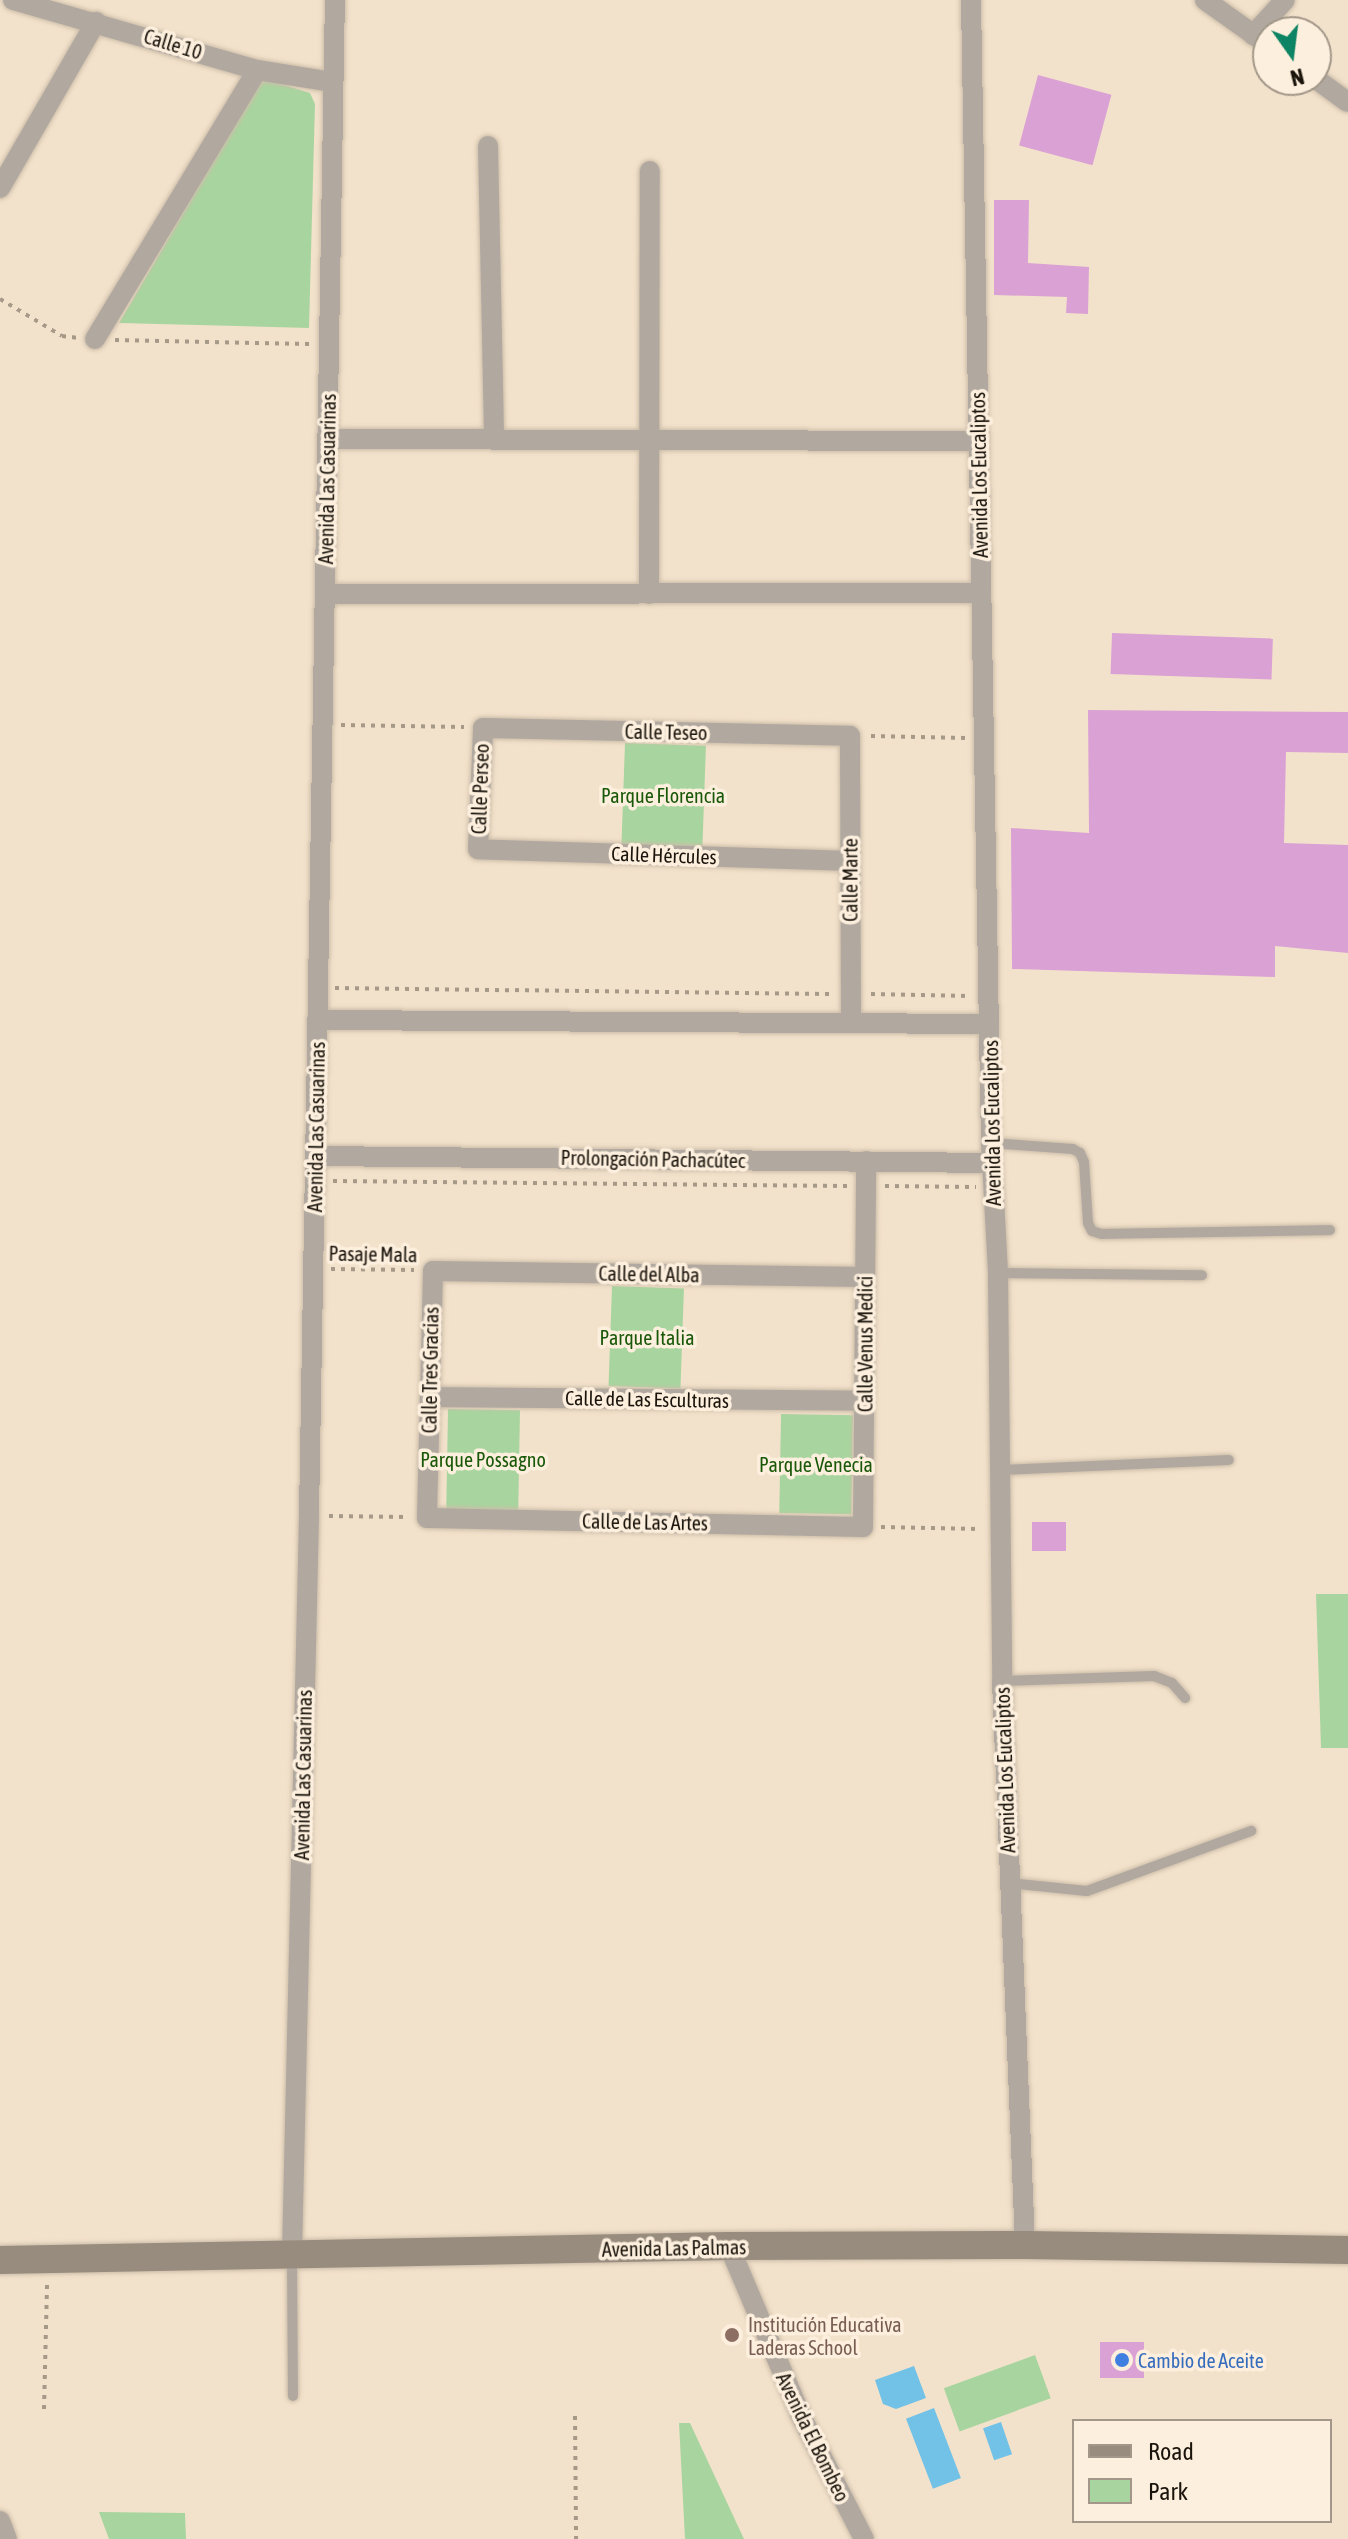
<!DOCTYPE html>
<html>
<head>
<meta charset="utf-8">
<style>
	body { margin:0 }
	#map { position:relative; width:1348px; height:2539px; overflow:hidden; background:#f3e2cb; font-family:"Asap Condensed",sans-serif }
	div>[style] { position:absolute }
	[style*='--x'] { left:calc(var(--x)*1px); top:calc(var(--y)*1px); width:calc(var(--w)*1px); rotate:calc(var(--a)*1deg) }
	.green>* { inset:0; background:#a8d59f; transform-origin:0 0 }
	.water>* { inset:0; background:#72c1e7; transform-origin:0 0 }
	.building>* { inset:0; background:#daa1d4; transform-origin:0 0 }
	.path>* { height:4px; margin-top:-2px; transform-origin:0; background:repeating-linear-gradient(90deg,#a69987 0 4px,transparent 0 10px) }
	.roads { filter:drop-shadow(0 0 2px #ccbda9) drop-shadow(0 0 2px #ccbda9) }
	.lane>* { height:10px; margin:-5px; padding:0 5px; transform-origin:5px; border-radius:5px; background:#b1a9a0 }
	.street>* { height:20px; margin:-10px; padding:0 10px; transform-origin:10px; border-radius:10px; background:#b1a9a0 }
	.secondary>* { height:28px; margin:-14px; padding:0 14px; transform-origin:14px; border-radius:14px; background:#978c7e }
	.dots>* { width:22px; height:22px; translate:-50% -50%; box-sizing:border-box; border:4px solid #fdefdd; border-radius:50% }
	span { translate:-50% -50%; white-space:nowrap; text-align:center; line-height:1.15; -webkit-text-stroke:7px #fdefdd; paint-order:stroke }
	.street-label { font-size:20px; color:#1a140c }
	.park-label { font-size:20px; color:#185808 }
	.education-label { font-size:20px; color:#785e54 }
	.left { translate:0 -50%; text-align:left }
	.shop-label { font-size:20px; color:#366cbe }
	.legend { position:absolute; left:1072px; top:2419px; width:260px; height:104px; box-sizing:border-box; background:#fdefdd; border:2px solid #a29789; margin:0; padding:10px 14px; list-style:none; font-size:24px; color:#1a140c }
	.legend li { display:flex; align-items:center; gap:16px; height:40px }
	.legend b { width:40px; border:2px solid #a29789 }
	.north { position:absolute; left:1252px; top:16px; width:80px; height:80px; box-sizing:border-box; background:#fdefdd; border:2px solid #a29789; border-radius:50%; rotate:166deg; font-size:22px; font-weight:700; line-height:32px; text-align:center; color:#1a140c }
	.north::after { content:''; display:block; margin:auto; width:28px; height:36px; background:#0d8463; clip-path:polygon(50% 0,100% 100%,50% 72%,0 100%) }
</style>
</head>
<body>
<div id="map">
	<div class="green">
		<div style="clip-path:polygon(265px 79px,310px 93px,315px 104px,309px 328px,119px 323px,260px 82px)"></div>
		<div style="left:625px;top:743px;width:81px;height:102px;rotate:2deg"></div>
		<div style="left:612px;top:1286px;width:72px;height:100px;rotate:2deg"></div>
		<div style="left:448px;top:1409px;width:72px;height:100px;rotate:1deg"></div>
		<div style="left:781px;top:1414px;width:72px;height:99px;rotate:1deg"></div>
		<div style="clip-path:polygon(1316px 1594px,1348px 1594px,1348px 1748px,1321px 1748px)"></div>
		<div style="left:1035px;top:2355px;width:46px;height:97px;rotate:70deg"></div>
		<div style="clip-path:polygon(679px 2423px,690px 2423px,744px 2539px,685px 2539px)"></div>
		<div style="clip-path:polygon(99px 2512px,185px 2513px,186px 2539px,109px 2539px)"></div>
	</div>
	<div class="water">
		<div style="clip-path:polygon(914px 2366px,926px 2398px,896px 2409px,883px 2404px,875px 2380px)"></div>
		<div style="left:934px;top:2408px;width:75px;height:30px;rotate:69deg"></div>
		<div style="left:1001px;top:2422px;width:34px;height:19px;rotate:71deg"></div>
	</div>
	<div class="building">
		<div style="left:1038px;top:75px;width:76px;height:73px;rotate:15deg"></div>
		<div style="clip-path:polygon(994px 200px,1029px 200px,1028px 263px,1089px 267px,1088px 314px,1066px 313px,1067px 297px,994px 295px)"></div>
		<div style="left:1112px;top:633px;width:161px;height:41px;rotate:2deg"></div>
		<div style="clip-path:polygon(1088px 710px,1348px 712px,1348px 753px,1286px 752px,1284px 843px,1348px 845px,1348px 953px,1275px 946px,1275px 977px,1012px 969px,1011px 828px,1089px 833px)"></div>
		<div style="left:1032px;top:1522px;width:34px;height:29px"></div>
		<div style="left:1100px;top:2342px;width:44px;height:36px"></div>
	</div>
	<div class="path">
		<div style="--x:0;--y:299;--w:72;--a:30.8"></div>
		<div style="--x:62;--y:336;--w:17;--a:7"></div>
		<div style="--x:115;--y:340;--w:196;--a:1.2"></div>
		<div style="--x:341;--y:725;--w:123;--a:0.9"></div>
		<div style="--x:871;--y:736;--w:95;--a:1.2"></div>
		<div style="--x:335;--y:988;--w:495;--a:0.7"></div>
		<div style="--x:871;--y:994;--w:99;--a:1.2"></div>
		<div style="--x:333;--y:1181;--w:515;--a:0.56"></div>
		<div style="--x:885;--y:1186;--w:91;--a:0.6"></div>
		<div style="--x:331;--y:1269;--w:83;--a:0.7"></div>
		<div style="--x:329;--y:1516;--w:79;--a:0.7"></div>
		<div style="--x:881;--y:1527;--w:99;--a:1.2"></div>
		<div style="--x:44;--y:2409;--w:126;--a:-88.6"></div>
		<div style="--x:575;--y:2416;--w:123;--a:89.5"></div>
	</div>
	<div class="roads">
		<div class="lane">
			<div style="--x:991;--y:1143;--w:82;--a:4.2"></div>
			<div style="--x:1073;--y:1149;--w:8;--a:30"></div>
			<div style="--x:1080;--y:1153;--w:10;--a:66"></div>
			<div style="--x:1084;--y:1162;--w:61;--a:86.2"></div>
			<div style="--x:1088;--y:1223;--w:9;--a:63"></div>
			<div style="--x:1092;--y:1231;--w:10;--a:17"></div>
			<div style="--x:1102;--y:1234;--w:228;--a:-1"></div>
			<div style="--x:998;--y:1273;--w:204;--a:0.6"></div>
			<div style="--x:1001;--y:1470;--w:228;--a:-2.5"></div>
			<div style="--x:1002;--y:1681;--w:152;--a:-1.9"></div>
			<div style="--x:1154;--y:1676;--w:19;--a:21"></div>
			<div style="--x:1172;--y:1683;--w:20;--a:49"></div>
			<div style="--x:1009;--y:1883;--w:78;--a:5.9"></div>
			<div style="--x:1087;--y:1891;--w:175;--a:-20.1"></div>
			<div style="--x:292;--y:2258;--w:138;--a:89.6"></div>
		</div>
		<div class="street">
			<div style="--x:13;--y:0;--w:254;--a:16"></div>
			<div style="--x:257;--y:70;--w:77;--a:9"></div>
			<div style="--x:971;--y:0;--w:1143;--a:89"></div>
			<div style="--x:991;--y:1143;--w:130;--a:86.9"></div>
			<div style="--x:998;--y:1273;--w:408;--a:89.4"></div>
			<div style="--x:1002;--y:1681;--w:564;--a:87.66"></div>
			<div style="--x:1205;--y:0;--w:77;--a:35.5"></div>
			<div style="--x:1253;--y:35;--w:47;--a:-47.6"></div>
			<div style="--x:1316;--y:79;--w:39;--a:36"></div>
			<div style="--x:488;--y:146;--w:293;--a:88.8"></div>
			<div style="--x:0;--y:188;--w:192;--a:-60"></div>
			<div style="--x:95;--y:339;--w:314;--a:-58.9"></div>
			<div style="--x:327;--y:439;--w:652;--a:0.18"></div>
			<div style="--x:325;--y:594;--w:656;--a:-0.09"></div>
			<div style="--x:649;--y:594;--w:423;--a:-89.9"></div>
			<div style="--x:850;--y:861;--w:372;--a:-178.2"></div>
			<div style="--x:478;--y:849;--w:121;--a:-87.6"></div>
			<div style="--x:483;--y:728;--w:367;--a:1.2"></div>
			<div style="--x:850;--y:736;--w:287;--a:89.8"></div>
			<div style="--x:317;--y:1020;--w:672;--a:0.34"></div>
			<div style="--x:315;--y:1156;--w:677;--a:0.59"></div>
			<div style="--x:865;--y:1277;--w:432;--a:-179.2"></div>
			<div style="--x:433;--y:1271;--w:247;--a:91.4"></div>
			<div style="--x:427;--y:1518;--w:436;--a:1.2"></div>
			<div style="--x:863;--y:1527;--w:366;--a:-89.5"></div>
			<div style="--x:430;--y:1397;--w:434;--a:0.5"></div>
			<div style="--x:729;--y:2246;--w:185;--a:67"></div>
			<div style="--x:801;--y:2416;--w:138;--a:62.9"></div>
			<div style="--x:292;--y:2254;--w:739;--a:-88.68"></div>
			<div style="--x:309;--y:1515;--w:1515;--a:-89.02"></div>
			<div style="--x:0;--y:2521;--w:19;--a:69"></div>
		</div>
		<div class="secondary">
			<div style="--x:0;--y:2260;--w:729;--a:-1.1"></div>
			<div style="--x:729;--y:2246;--w:296;--a:-0.2"></div>
			<div style="--x:1025;--y:2245;--w:323;--a:0.9"></div>
		</div>
	</div>
	<div class="dots">
		<div style="left:732px;top:2335px;background:#8d6e63"></div>
		<div style="left:1122px;top:2360px;background:#3f7fe0"></div>
	</div>
	<div class="street-label">
		<span style="left:173px;top:44px;rotate:17deg">Calle 10</span>
		<span style="left:979px;top:475px;rotate:-91deg">Avenida Los Eucaliptos</span>
		<span style="left:327px;top:479px;rotate:-89deg">Avenida Las Casuarinas</span>
		<span style="left:666px;top:732px;rotate:1deg">Calle Teseo</span>
		<span style="left:480px;top:789px;rotate:-88deg">Calle Perseo</span>
		<span style="left:664px;top:855px;rotate:2deg">Calle Hércules</span>
		<span style="left:850px;top:880px;rotate:-90deg">Calle Marte</span>
		<span style="left:992px;top:1123px;rotate:-91deg">Avenida Los Eucaliptos</span>
		<span style="left:316px;top:1127px;rotate:-89deg">Avenida Las Casuarinas</span>
		<span style="left:653px;top:1159px;rotate:1deg">Prolongación Pachacútec</span>
		<span style="left:373px;top:1254px;rotate:1deg">Pasaje Mala</span>
		<span style="left:649px;top:1274px;rotate:1deg">Calle del Alba</span>
		<span style="left:865px;top:1344px;rotate:-90deg">Calle Venus Medici</span>
		<span style="left:430px;top:1370px;rotate:-89deg">Calle Tres Gracias</span>
		<span style="left:647px;top:1399px;rotate:1deg">Calle de Las Esculturas</span>
		<span style="left:645px;top:1522px;rotate:1deg">Calle de Las Artes</span>
		<span style="left:1005px;top:1770px;rotate:-92deg">Avenida Los Eucaliptos</span>
		<span style="left:303px;top:1775px;rotate:-89deg">Avenida Las Casuarinas</span>
		<span style="left:674px;top:2248px;rotate:-1deg">Avenida Las Palmas</span>
		<span style="left:813px;top:2437px;rotate:64deg">Avenida El Bombeo</span>
	</div>
	<div class="park-label">
		<span style="left:663px;top:795px">Parque Florencia</span>
		<span style="left:647px;top:1337px">Parque Italia</span>
		<span style="left:483px;top:1459px">Parque Possagno</span>
		<span style="left:816px;top:1464px">Parque Venecia</span>
	</div>
	<div class="education-label">
		<span class="left" style="left:748px;top:2336px">Institución Educativa<br>Laderas School</span>
	</div>
	<div class="shop-label">
		<span class="left" style="left:1138px;top:2360px">Cambio de Aceite</span>
	</div>
	<ul class="legend">
	<li><b style="height:10px;background:#978c7e"></b>Road</li>
	<li><b style="height:22px;background:#a8d59f"></b>Park</li>
	</ul>
	<div class="north">N</div>
</div>
</body>
</html>
